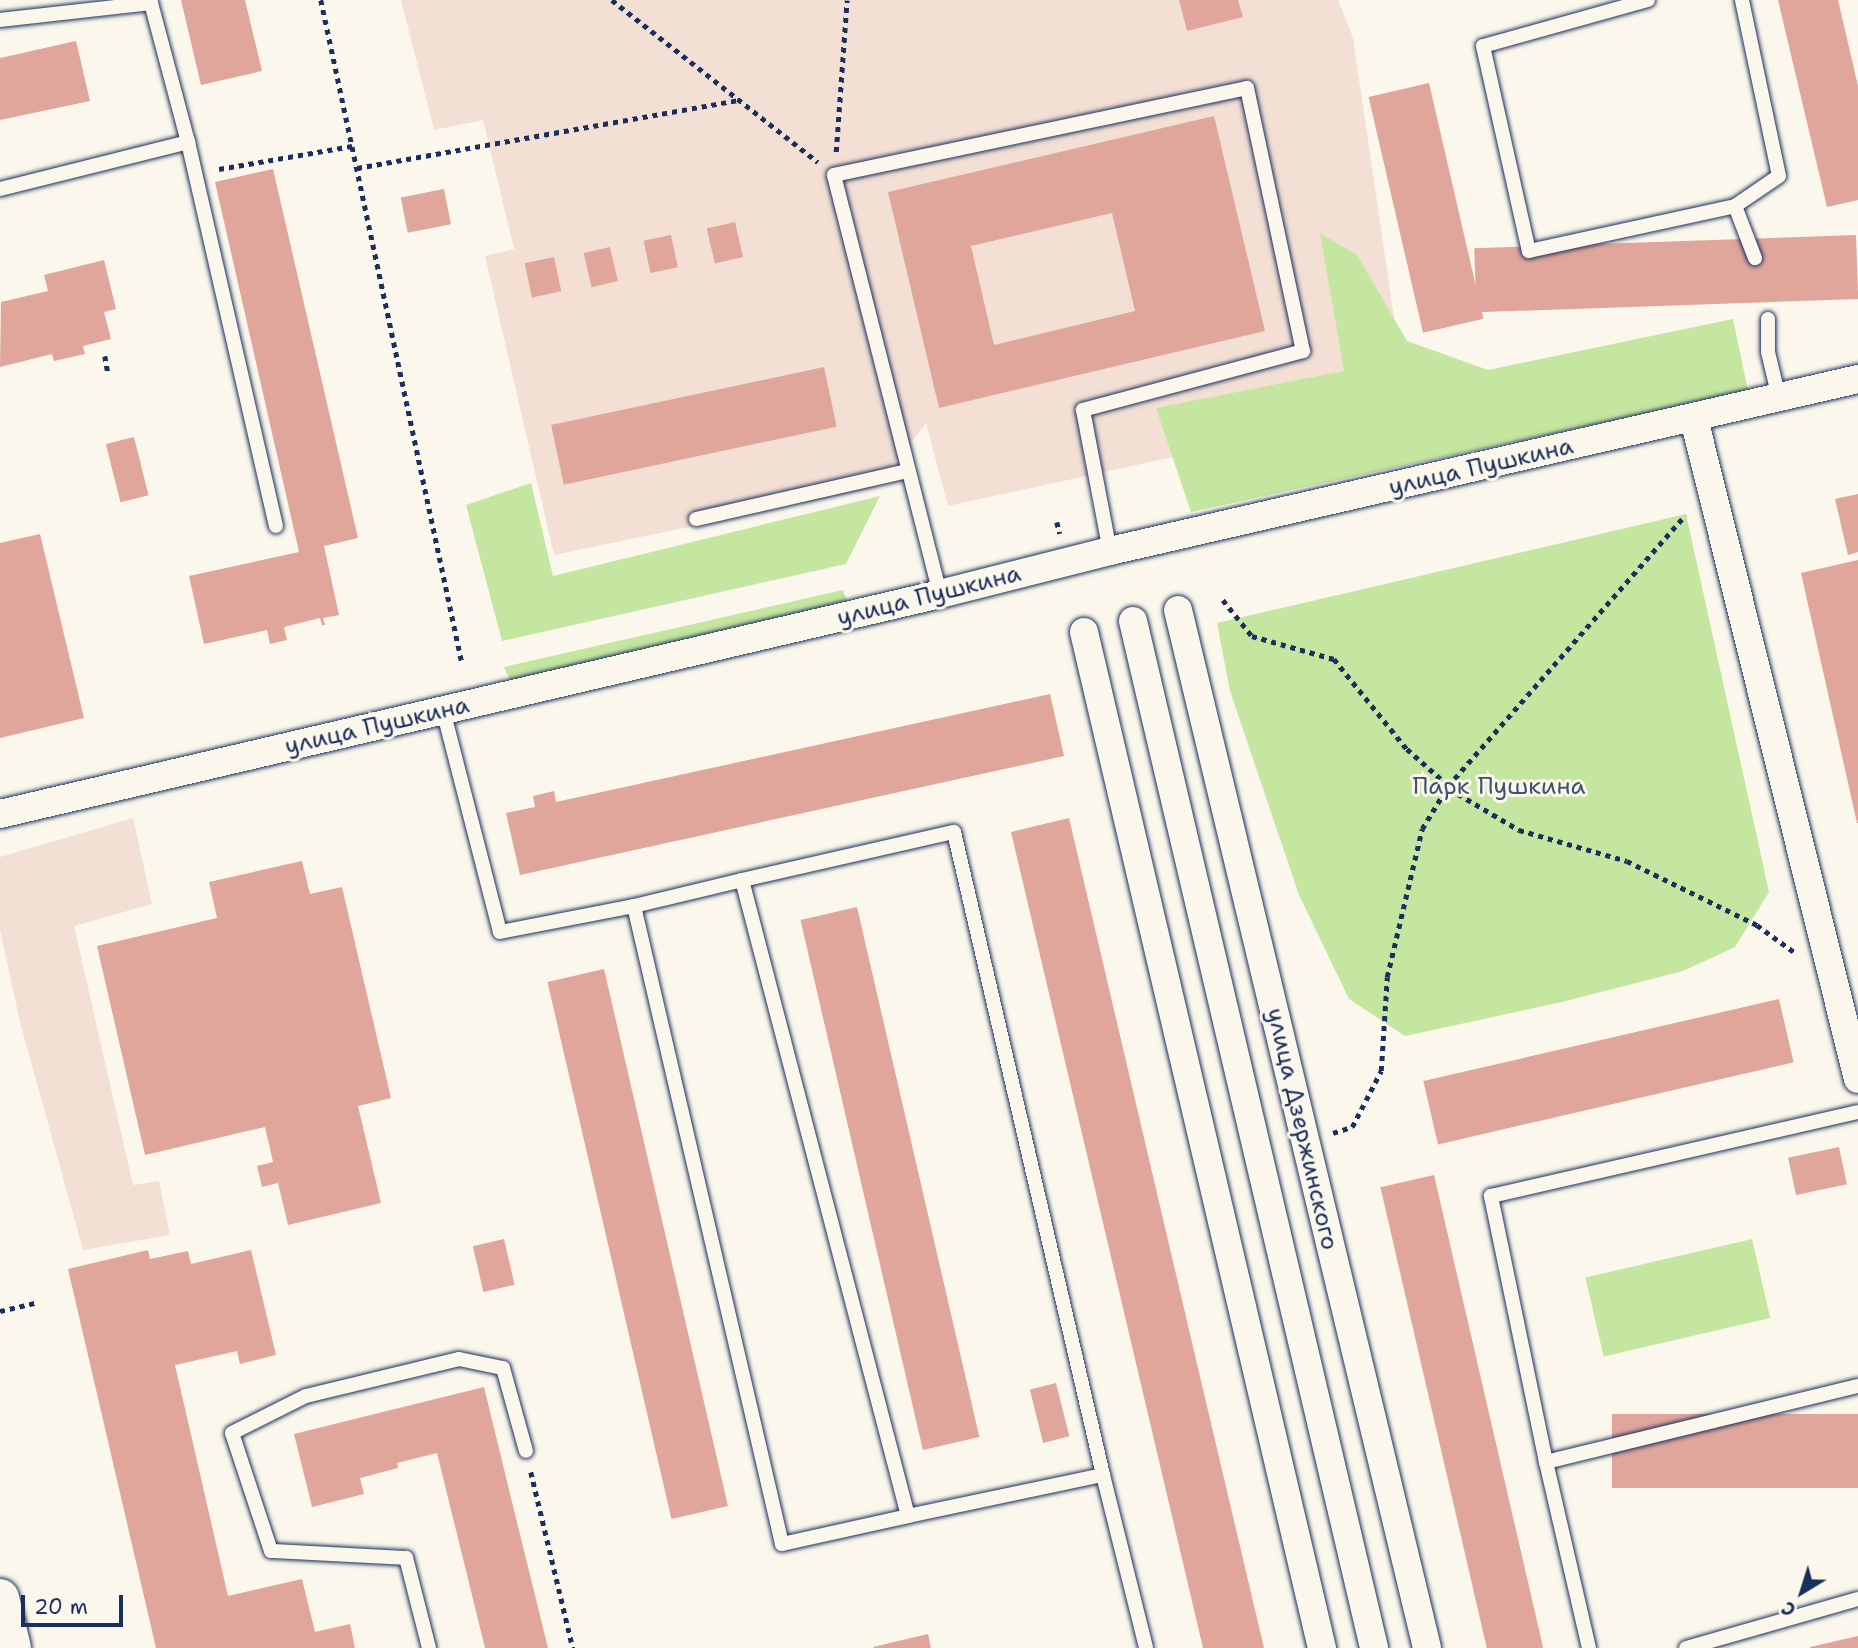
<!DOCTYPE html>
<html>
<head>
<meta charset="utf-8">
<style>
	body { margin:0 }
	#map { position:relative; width:1858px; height:1648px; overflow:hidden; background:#fbf7ec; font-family:"Shantell Sans",sans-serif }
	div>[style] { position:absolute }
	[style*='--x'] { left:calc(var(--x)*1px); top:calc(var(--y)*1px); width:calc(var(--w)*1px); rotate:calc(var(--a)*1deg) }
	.built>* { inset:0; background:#f3dfd4 }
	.green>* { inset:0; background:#c4e6a0; transform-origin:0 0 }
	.building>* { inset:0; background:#e0a69c; transform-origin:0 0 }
	.path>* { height:4.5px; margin-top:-2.25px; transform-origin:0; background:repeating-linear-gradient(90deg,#1b2f5e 0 5px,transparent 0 10px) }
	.roads { filter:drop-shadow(0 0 2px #1b2f5e) drop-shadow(0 0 2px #1b2f5e) }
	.lane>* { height:14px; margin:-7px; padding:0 7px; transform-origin:7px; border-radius:7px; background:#fbf7ec }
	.street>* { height:28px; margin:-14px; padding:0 14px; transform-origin:14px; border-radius:14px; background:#fbf7ec }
	.secondary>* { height:38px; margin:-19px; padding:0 19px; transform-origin:19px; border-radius:19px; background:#fbf7ec }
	span { translate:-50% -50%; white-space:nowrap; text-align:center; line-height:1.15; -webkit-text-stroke:6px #fbf7ec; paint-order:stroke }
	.street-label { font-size:24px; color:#1b2f5e }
	.park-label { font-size:24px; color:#3d546b }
	.north { position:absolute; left:1767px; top:1557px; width:70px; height:70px; -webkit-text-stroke:5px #fbf7ec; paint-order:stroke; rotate:218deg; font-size:19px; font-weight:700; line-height:28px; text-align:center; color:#1b2f5e }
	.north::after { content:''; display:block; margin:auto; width:24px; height:32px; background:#1b2f5e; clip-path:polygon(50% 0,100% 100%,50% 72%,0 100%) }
	.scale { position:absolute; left:21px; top:1595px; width:102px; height:32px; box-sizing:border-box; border:4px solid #1b2f5e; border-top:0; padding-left:9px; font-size:21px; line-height:24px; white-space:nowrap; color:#1b2f5e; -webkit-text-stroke:5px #fbf7ec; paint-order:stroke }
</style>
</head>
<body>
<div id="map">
	<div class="built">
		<div style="clip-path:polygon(401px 0,1338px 0,1353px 38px,1407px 406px,948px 506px,926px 423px,875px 488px,554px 555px,485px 256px,514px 249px,483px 120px,434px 130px)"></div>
		<div style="clip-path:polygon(133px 818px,152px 904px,74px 926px,133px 1185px,159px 1181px,170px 1235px,83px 1250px,20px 1022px,0 930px,0 857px)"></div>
	</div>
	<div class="green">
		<div style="clip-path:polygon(1320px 233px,1357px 255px,1407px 341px,1488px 370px,1733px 319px,1748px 391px,1191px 512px,1156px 408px,1344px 371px)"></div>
		<div style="clip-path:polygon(531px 483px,553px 576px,880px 496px,846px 564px,502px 641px,466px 505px)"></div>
		<div style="clip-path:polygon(1686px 514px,1769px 892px,1735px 947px,1683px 971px,1562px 1002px,1405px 1036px,1349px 999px,1299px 895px,1230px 691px,1217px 623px)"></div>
		<div style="clip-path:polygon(843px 590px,852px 615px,513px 686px,504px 667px)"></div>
		<div style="left:1752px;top:1239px;width:81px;height:171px;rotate:77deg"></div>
	</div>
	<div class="building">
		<div style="clip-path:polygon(181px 0,245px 0,262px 71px,201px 85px)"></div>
		<div style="clip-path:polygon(1179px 0,1238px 0,1243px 17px,1187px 31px)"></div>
		<div style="clip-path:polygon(1778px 0,1838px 0,1858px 86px,1858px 200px,1827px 207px)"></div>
		<div style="clip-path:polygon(76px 41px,90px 101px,0 120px,0 58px)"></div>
		<div style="left:1429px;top:83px;width:242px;height:62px;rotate:77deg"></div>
		<div style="clip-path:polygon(evenodd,1214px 116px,1265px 331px,939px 408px,888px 192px,1214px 116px,1112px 213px,1135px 311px,994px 345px,971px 246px,1112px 213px)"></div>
		<div style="clip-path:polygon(273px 169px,358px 538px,324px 546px,339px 615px,323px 618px,325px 625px,322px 625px,320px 618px,284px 627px,287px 640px,270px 644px,267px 630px,204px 644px,189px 576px,299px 552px,215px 182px)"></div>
		<div style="left:444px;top:189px;width:36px;height:44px;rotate:79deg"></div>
		<div style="left:735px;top:222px;width:36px;height:29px;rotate:77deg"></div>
		<div style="left:671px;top:235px;width:33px;height:28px;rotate:78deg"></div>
		<div style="left:1856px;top:235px;width:64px;height:382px;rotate:88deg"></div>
		<div style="left:610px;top:247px;width:35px;height:27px;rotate:77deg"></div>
		<div style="left:554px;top:257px;width:35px;height:30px;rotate:78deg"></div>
		<div style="clip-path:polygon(104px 260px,116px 309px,104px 312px,111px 339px,83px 346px,85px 354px,54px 361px,52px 354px,0 367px,1px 302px,48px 291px,44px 275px)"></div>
		<div style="left:824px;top:367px;width:61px;height:279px;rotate:78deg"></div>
		<div style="left:134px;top:437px;width:60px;height:29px;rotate:76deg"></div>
		<div style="clip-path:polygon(1858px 494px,1858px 552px,1848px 555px,1835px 499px)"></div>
		<div style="clip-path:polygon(40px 534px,84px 718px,0 738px,0 543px)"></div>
		<div style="clip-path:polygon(1858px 560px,1858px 823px,1857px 823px,1801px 573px)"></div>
		<div style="clip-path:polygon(1050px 694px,1064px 756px,520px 875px,506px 813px,535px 807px,533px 796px,554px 791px,556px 802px)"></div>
		<div style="clip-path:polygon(1069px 818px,1194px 1351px,1264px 1648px,1203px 1648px,1011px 832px)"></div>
		<div style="clip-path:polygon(302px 861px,310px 894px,342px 887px,391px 1098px,358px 1106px,381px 1203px,288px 1225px,278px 1183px,262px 1187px,257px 1166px,273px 1162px,265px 1127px,145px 1155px,97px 946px,217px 918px,209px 882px)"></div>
		<div style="left:857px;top:907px;width:544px;height:58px;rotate:77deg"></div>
		<div style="left:604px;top:969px;width:551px;height:58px;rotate:77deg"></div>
		<div style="left:1779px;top:999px;width:65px;height:365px;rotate:77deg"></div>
		<div style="left:1839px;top:1147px;width:38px;height:52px;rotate:78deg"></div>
		<div style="left:1434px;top:1175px;width:485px;height:55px;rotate:77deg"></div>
		<div style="left:504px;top:1239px;width:47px;height:32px;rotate:77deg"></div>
		<div style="clip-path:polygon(148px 1250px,150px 1259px,188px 1251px,191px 1264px,251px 1250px,276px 1355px,240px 1364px,237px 1351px,175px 1365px,228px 1596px,302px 1579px,315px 1632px,350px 1624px,355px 1648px,156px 1648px,68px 1269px)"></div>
		<div style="left:1056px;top:1383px;width:55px;height:27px;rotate:76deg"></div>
		<div style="clip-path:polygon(484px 1387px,512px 1502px,548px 1648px,485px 1648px,437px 1453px,397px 1463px,398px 1468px,360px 1478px,364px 1494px,312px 1507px,294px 1434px)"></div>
		<div style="left:1858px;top:1414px;width:74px;height:246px;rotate:90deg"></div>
		<div style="clip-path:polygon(928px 1634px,931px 1648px,874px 1648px,873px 1647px)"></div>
		<div style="clip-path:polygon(1858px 1636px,1858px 1648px,1810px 1648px,1810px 1647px)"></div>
	</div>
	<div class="path">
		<div style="--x:321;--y:0;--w:678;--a:77.99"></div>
		<div style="--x:612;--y:0;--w:262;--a:38.2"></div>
		<div style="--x:836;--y:152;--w:152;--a:-85.9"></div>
		<div style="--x:357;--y:168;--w:387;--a:-10.1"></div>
		<div style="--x:219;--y:169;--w:135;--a:-9.8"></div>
		<div style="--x:105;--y:356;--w:17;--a:80"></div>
		<div style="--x:1057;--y:522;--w:12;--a:76"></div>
		<div style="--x:1223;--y:600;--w:46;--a:51.1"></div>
		<div style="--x:1252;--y:636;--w:85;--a:15.7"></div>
		<div style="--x:1334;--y:659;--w:116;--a:51"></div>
		<div style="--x:1407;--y:749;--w:68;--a:41.4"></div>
		<div style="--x:1458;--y:794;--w:71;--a:30.5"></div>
		<div style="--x:1519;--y:830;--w:112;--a:16"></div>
		<div style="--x:1627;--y:861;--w:145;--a:26.2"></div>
		<div style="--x:1757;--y:925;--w:46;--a:36.1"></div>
		<div style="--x:1333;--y:1133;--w:20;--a:-18"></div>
		<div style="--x:1352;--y:1127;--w:63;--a:-62.6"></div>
		<div style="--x:1381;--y:1071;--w:94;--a:-86.3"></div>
		<div style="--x:1387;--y:977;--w:152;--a:-76.7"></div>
		<div style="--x:1422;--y:829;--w:50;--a:-58.8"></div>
		<div style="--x:1448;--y:786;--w:360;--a:-48.8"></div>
		<div style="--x:0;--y:1311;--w:36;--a:-13"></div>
		<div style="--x:531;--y:1472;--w:181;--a:76.6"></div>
	</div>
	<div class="roads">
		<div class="lane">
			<div style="--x:1648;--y:0;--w:171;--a:164.4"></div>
			<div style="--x:1483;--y:46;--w:210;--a:77.4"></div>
			<div style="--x:1529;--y:251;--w:211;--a:-12.3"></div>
			<div style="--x:1735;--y:206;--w:53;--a:-34.3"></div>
			<div style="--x:1779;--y:176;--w:180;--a:-101.9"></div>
			<div style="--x:0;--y:20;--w:152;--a:-6.4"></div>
			<div style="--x:151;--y:3;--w:144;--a:75.1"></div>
			<div style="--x:0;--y:189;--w:194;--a:-14"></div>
			<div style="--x:188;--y:142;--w:394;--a:77.1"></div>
			<div style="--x:1735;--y:206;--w:56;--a:69"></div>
			<div style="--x:1768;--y:319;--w:33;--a:90"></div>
			<div style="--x:1768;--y:352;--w:47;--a:76.6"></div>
			<div style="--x:696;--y:519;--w:216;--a:-12.8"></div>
			<div style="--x:940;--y:594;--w:432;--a:-104.2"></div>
			<div style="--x:834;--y:175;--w:422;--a:-11.9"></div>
			<div style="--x:1247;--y:88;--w:269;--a:78"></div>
			<div style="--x:1303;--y:351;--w:228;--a:165"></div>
			<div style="--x:1083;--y:410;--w:144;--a:79.2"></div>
			<div style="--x:443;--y:710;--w:229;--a:75.6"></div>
			<div style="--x:500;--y:932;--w:136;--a:-11"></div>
			<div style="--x:634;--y:906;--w:111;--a:-13.5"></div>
			<div style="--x:742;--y:880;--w:657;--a:75.37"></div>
			<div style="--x:908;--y:1516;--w:199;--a:-11.9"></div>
			<div style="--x:1103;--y:1475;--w:178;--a:76"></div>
			<div style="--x:742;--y:880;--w:217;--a:-12.8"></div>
			<div style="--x:954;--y:832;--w:660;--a:76.95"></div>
			<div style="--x:634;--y:906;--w:655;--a:76.94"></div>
			<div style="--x:782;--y:1544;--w:129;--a:-12.5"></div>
			<div style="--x:1546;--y:1462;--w:272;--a:-101.7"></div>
			<div style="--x:1491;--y:1196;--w:376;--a:-12.9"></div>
			<div style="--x:429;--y:1648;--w:93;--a:-104.3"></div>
			<div style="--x:406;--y:1558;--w:135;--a:-177"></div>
			<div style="--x:271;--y:1551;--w:124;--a:-108.3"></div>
			<div style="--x:232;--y:1433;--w:83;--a:-26.6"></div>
			<div style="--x:306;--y:1396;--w:157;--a:-13.6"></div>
			<div style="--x:459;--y:1359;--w:45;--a:11.6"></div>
			<div style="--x:503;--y:1368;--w:86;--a:74.5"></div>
			<div style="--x:1589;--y:1648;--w:191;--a:-103"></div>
			<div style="--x:1546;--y:1462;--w:321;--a:-13.7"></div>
			<div style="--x:1686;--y:1648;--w:179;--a:-15.9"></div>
		</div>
		<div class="street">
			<div style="--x:1694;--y:419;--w:680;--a:76.05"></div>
			<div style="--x:1178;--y:610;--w:1067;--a:76.51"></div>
			<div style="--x:1133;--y:621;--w:1055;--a:76.79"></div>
			<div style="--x:1084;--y:632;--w:1044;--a:76.82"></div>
			<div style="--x:0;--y:814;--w:965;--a:-13.17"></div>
			<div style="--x:940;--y:594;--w:175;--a:-14.2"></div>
			<div style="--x:1110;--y:551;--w:768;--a:-12.95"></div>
		</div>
		<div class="secondary">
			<div style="--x:0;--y:1598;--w:51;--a:76.5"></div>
		</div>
	</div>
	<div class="street-label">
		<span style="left:1481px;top:467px;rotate:-13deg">улица Пушкина</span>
		<span style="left:929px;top:596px;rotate:-14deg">улица Пушкина</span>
		<span style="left:377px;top:726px;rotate:-13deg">улица Пушкина</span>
		<span style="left:1302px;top:1129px;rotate:77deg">улица Дзержинского</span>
	</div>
	<div class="park-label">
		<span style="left:1499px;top:787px">Парк Пушкина</span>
	</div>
	<div class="north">С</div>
	<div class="scale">20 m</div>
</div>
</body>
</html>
